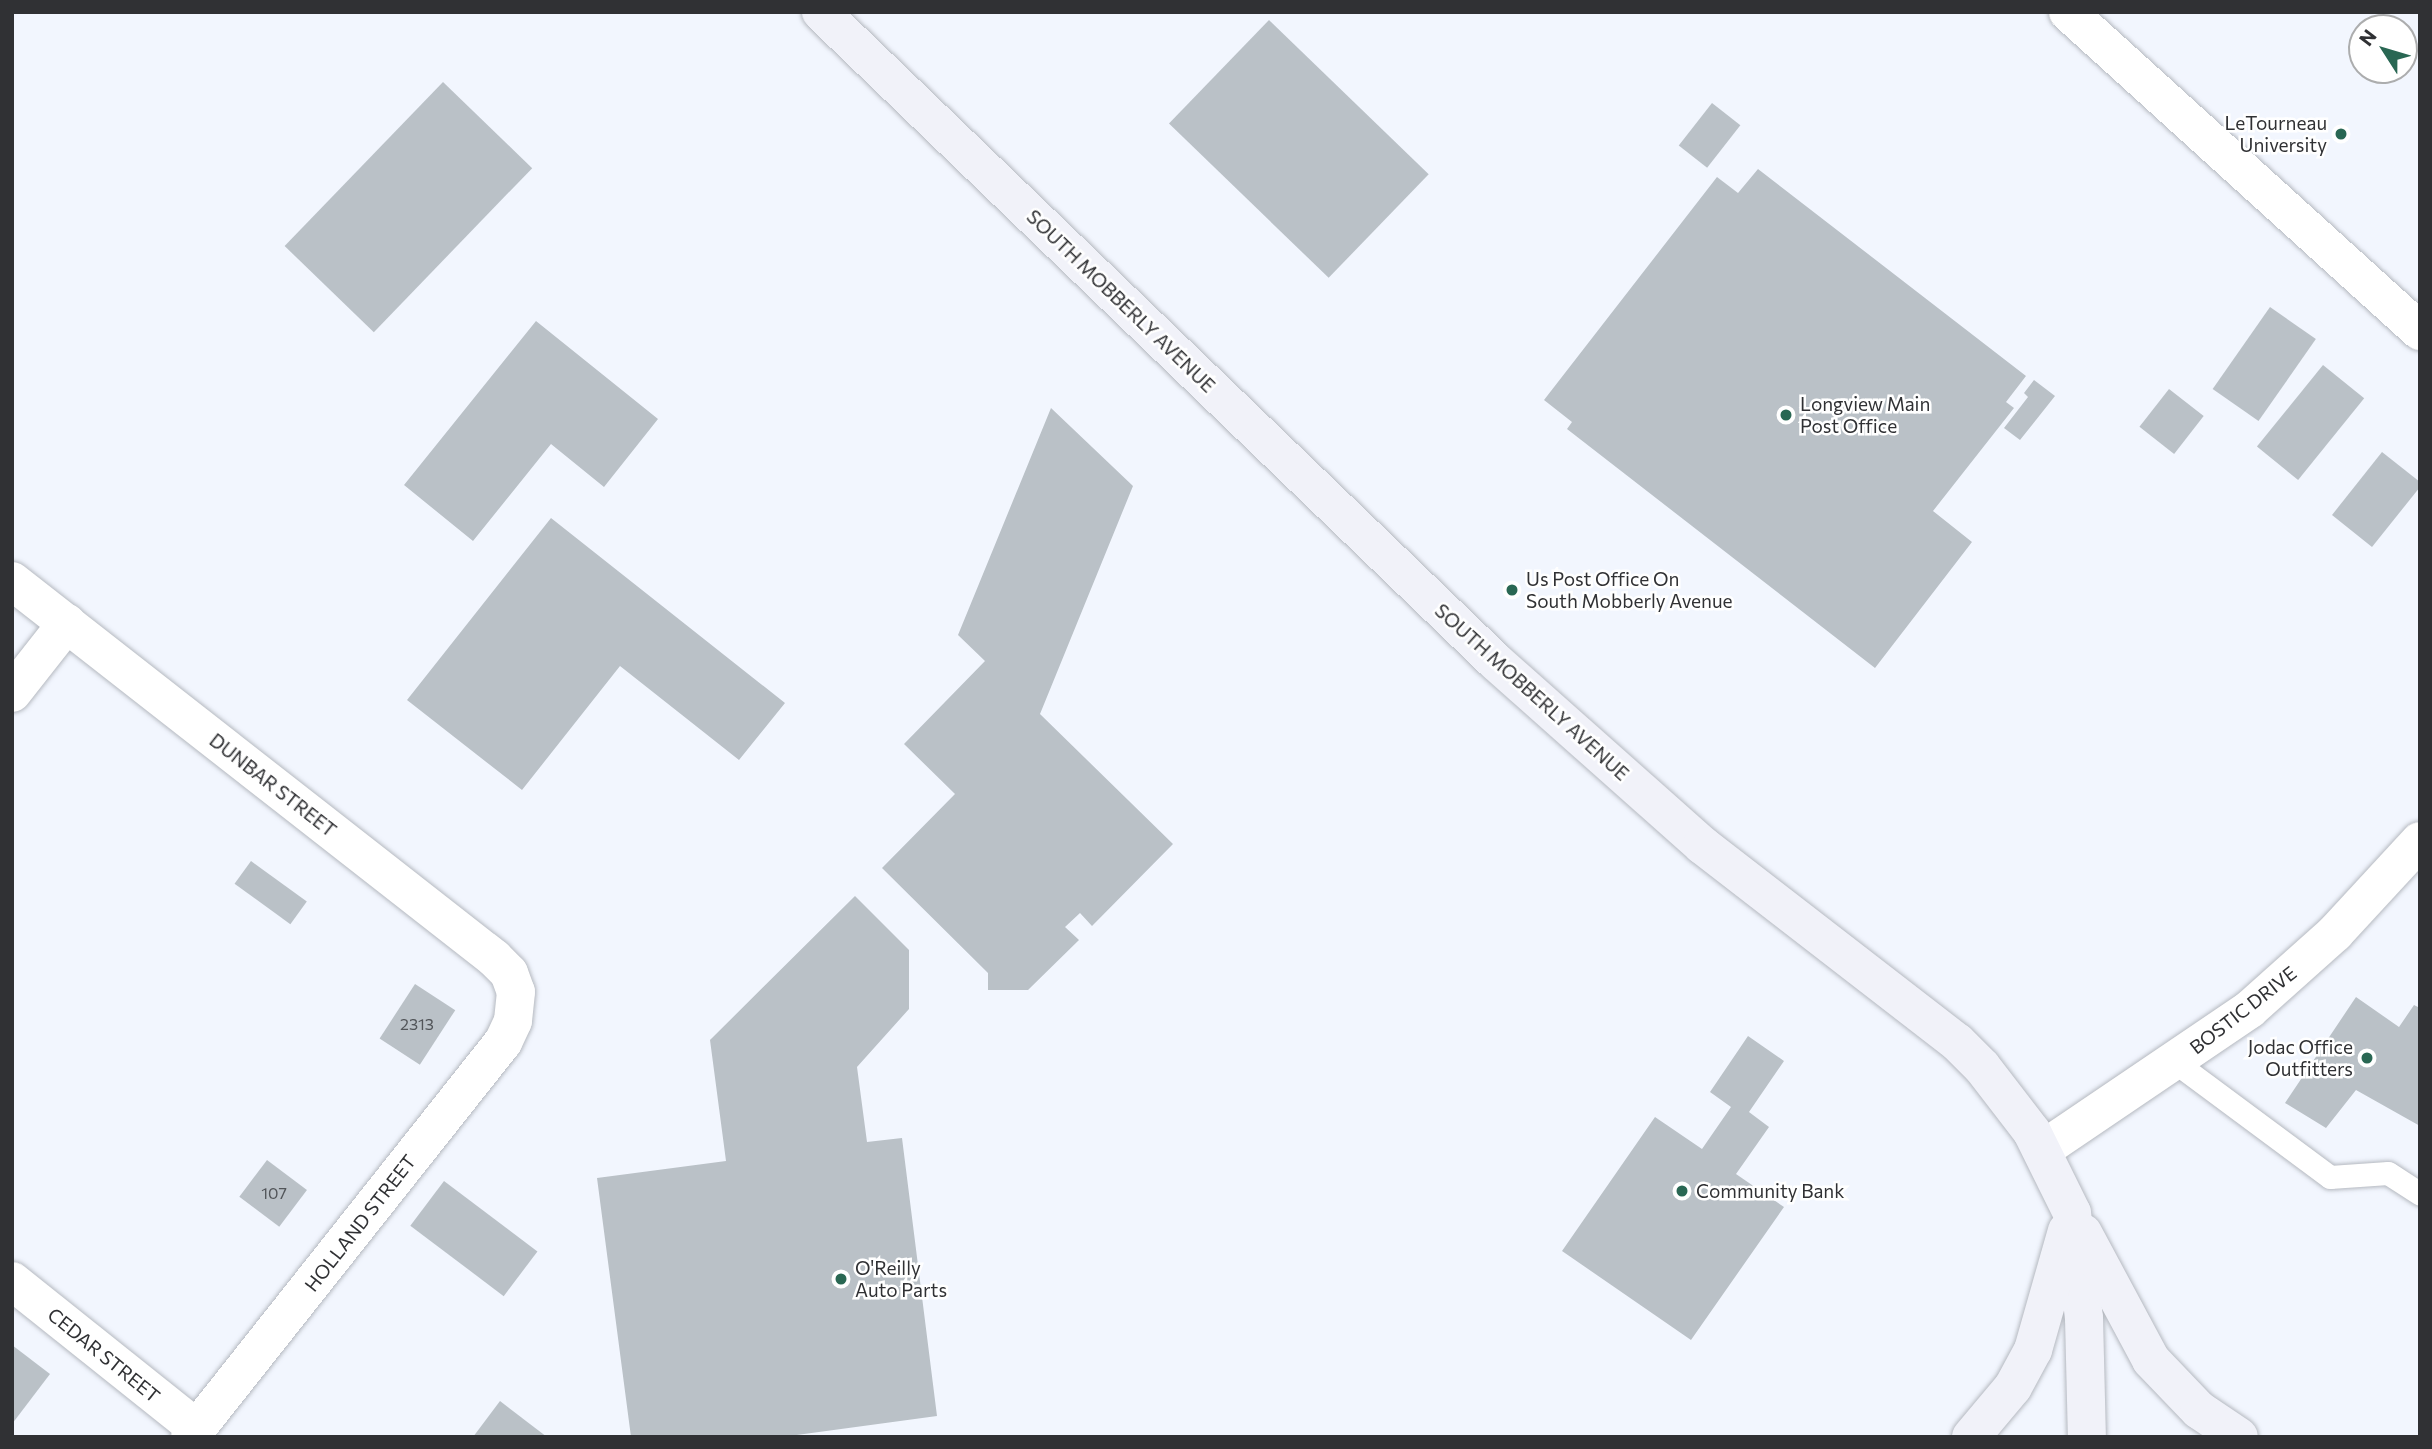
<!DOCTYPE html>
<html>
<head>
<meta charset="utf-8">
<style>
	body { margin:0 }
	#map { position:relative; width:2432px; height:1449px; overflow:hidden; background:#f2f6fe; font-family:Commissioner,sans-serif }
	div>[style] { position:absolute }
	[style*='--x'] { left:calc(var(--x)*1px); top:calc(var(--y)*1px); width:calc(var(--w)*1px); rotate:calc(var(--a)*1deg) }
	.building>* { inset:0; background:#bac1c7; transform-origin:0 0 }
	.roads { filter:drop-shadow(0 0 2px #b5b9c0) drop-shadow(0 0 2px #b5b9c0) }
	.service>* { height:23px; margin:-11.5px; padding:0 11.5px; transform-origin:11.5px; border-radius:11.5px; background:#fff }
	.minor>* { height:38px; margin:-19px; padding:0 19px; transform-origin:19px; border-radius:19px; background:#fff }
	.secondary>* { height:38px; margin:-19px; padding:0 19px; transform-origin:19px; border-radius:19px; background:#f1f2f9 }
	.dots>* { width:19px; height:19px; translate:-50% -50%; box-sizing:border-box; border:4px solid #fff; border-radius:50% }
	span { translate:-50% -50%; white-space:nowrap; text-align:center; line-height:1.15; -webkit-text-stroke:5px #fff; paint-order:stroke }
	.number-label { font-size:16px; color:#525559 }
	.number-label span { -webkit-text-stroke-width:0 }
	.poi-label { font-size:19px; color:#303134 }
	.right { translate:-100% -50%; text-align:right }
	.left { translate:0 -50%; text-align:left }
	.street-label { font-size:19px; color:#303134 }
	.frame { position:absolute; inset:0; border:14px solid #303134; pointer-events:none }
	.north { position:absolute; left:2348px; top:14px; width:70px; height:70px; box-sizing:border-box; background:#fff; border:2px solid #acadae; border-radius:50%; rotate:307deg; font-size:19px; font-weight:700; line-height:28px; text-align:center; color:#303134 }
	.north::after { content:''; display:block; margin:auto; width:24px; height:32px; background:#296753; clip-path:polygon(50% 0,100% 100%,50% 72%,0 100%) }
</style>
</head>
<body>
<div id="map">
	<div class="building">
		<div style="left:1269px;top:20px;width:222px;height:144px;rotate:44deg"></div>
		<div style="left:443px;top:82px;width:124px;height:228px;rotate:44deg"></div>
		<div style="left:1712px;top:103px;width:36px;height:54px;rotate:38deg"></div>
		<div style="clip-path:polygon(1758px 169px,2026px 376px,2006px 402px,2014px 408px,1933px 511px,1972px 542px,1875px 668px,1567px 429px,1572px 422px,1544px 400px,1717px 177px,1738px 193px)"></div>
		<div style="left:2270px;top:307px;width:56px;height:100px;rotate:35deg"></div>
		<div style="clip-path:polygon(536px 321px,658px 419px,604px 487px,551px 444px,473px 541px,404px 485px)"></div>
		<div style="left:2323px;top:365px;width:53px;height:105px;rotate:39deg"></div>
		<div style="clip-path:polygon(2034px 380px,2055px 396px,2020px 440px,2004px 428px,2028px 397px,2024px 393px)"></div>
		<div style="left:2169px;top:389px;width:44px;height:48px;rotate:38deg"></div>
		<div style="clip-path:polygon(1051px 408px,1133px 486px,1040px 714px,1173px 844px,1092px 926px,1080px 913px,1065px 927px,1079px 940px,1028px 990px,988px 990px,988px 973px,882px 868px,955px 794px,904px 744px,985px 661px,958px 635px)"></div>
		<div style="clip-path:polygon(2382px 452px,2420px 482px,2420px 487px,2372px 547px,2332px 515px)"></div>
		<div style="clip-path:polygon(551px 518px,785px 703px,739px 760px,620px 666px,522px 790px,407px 700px)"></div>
		<div style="left:251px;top:861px;width:69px;height:28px;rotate:36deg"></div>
		<div style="clip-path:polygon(855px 896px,909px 950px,909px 1009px,857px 1067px,867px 1142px,902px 1138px,937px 1416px,782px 1437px,631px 1437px,597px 1178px,726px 1161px,710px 1040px)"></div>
		<div style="left:415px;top:984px;width:48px;height:65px;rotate:33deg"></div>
		<div style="clip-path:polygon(2356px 997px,2399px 1027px,2414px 1005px,2420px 1008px,2420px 1126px,2356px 1090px,2326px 1128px,2285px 1103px)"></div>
		<div style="clip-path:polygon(1748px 1036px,1784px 1061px,1749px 1112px,1769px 1127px,1736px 1174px,1784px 1207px,1691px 1340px,1562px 1251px,1655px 1117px,1702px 1149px,1731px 1107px,1710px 1092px)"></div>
		<div style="left:267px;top:1160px;width:50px;height:46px;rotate:37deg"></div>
		<div style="left:444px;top:1181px;width:117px;height:56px;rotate:37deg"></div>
		<div style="clip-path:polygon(12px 1345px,50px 1374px,12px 1424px)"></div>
		<div style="clip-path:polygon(500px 1401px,547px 1437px,473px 1437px)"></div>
	</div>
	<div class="roads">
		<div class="service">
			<div style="--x:2175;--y:1062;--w:193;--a:36.6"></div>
			<div style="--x:2330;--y:1177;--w:58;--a:-3.9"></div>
			<div style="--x:2388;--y:1173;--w:38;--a:33"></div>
		</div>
		<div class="minor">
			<div style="--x:2068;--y:12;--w:475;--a:42.2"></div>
			<div style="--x:12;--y:581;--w:612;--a:38.03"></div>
			<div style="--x:494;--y:958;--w:21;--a:45"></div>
			<div style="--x:509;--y:973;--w:20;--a:70"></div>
			<div style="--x:516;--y:992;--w:29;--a:96"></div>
			<div style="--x:513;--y:1021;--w:23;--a:115"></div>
			<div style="--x:503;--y:1042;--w:504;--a:128.39"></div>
			<div style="--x:12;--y:693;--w:89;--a:-51.8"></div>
			<div style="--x:2042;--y:1150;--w:251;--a:-34.1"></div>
			<div style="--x:2250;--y:1009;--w:114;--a:-41.8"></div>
			<div style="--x:2335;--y:933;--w:125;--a:-47.3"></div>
			<div style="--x:12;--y:1281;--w:236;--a:38.6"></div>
		</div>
		<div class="secondary">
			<div style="--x:821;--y:12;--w:937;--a:43.92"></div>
			<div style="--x:1496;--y:662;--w:276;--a:41.6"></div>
			<div style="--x:1702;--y:845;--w:322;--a:37.7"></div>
			<div style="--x:1957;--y:1042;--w:35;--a:45"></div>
			<div style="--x:1982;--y:1067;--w:82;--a:52.4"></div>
			<div style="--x:2032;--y:1132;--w:90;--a:63.7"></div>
			<div style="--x:2072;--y:1213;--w:106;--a:83.5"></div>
			<div style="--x:2084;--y:1318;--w:119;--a:88.6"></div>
			<div style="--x:2083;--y:1233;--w:144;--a:61.8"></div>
			<div style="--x:2151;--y:1360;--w:69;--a:46.2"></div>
			<div style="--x:2199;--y:1410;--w:48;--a:34"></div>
			<div style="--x:1971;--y:1437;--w:65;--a:-50"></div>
			<div style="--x:2013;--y:1387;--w:42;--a:-61.6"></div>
			<div style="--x:2033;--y:1350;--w:124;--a:-74.1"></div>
		</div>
	</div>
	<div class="dots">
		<div style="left:2341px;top:134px;background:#296753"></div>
		<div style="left:1786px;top:415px;background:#296753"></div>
		<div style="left:1512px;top:590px;background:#296753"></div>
		<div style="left:2367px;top:1058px;background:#296753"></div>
		<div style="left:1682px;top:1191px;background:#296753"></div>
		<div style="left:841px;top:1279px;background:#296753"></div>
	</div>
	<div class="number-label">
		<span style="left:417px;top:1024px">2313</span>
		<span style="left:274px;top:1193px">107</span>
	</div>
	<div class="poi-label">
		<span class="right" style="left:2327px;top:134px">LeTourneau<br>University</span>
		<span class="left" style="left:1800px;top:415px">Longview Main<br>Post Office</span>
		<span class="left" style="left:1526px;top:590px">Us Post Office On<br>South Mobberly Avenue</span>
		<span class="right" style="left:2353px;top:1058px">Jodac Office<br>Outfitters</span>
		<span class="left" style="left:1696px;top:1191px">Community Bank</span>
		<span class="left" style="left:855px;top:1279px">O'Reilly<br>Auto Parts</span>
	</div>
	<div class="street-label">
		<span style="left:1121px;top:301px;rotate:44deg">SOUTH MOBBERLY AVENUE</span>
		<span style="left:1532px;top:692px;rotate:42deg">SOUTH MOBBERLY AVENUE</span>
		<span style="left:273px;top:785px;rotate:38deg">DUNBAR STREET</span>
		<span style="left:2243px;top:1010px;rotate:-38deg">BOSTIC DRIVE</span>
		<span style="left:360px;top:1223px;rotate:-52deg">HOLLAND STREET</span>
		<span style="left:104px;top:1355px;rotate:39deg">CEDAR STREET</span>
	</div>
	<div class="frame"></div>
	<div class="north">N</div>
</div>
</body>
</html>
